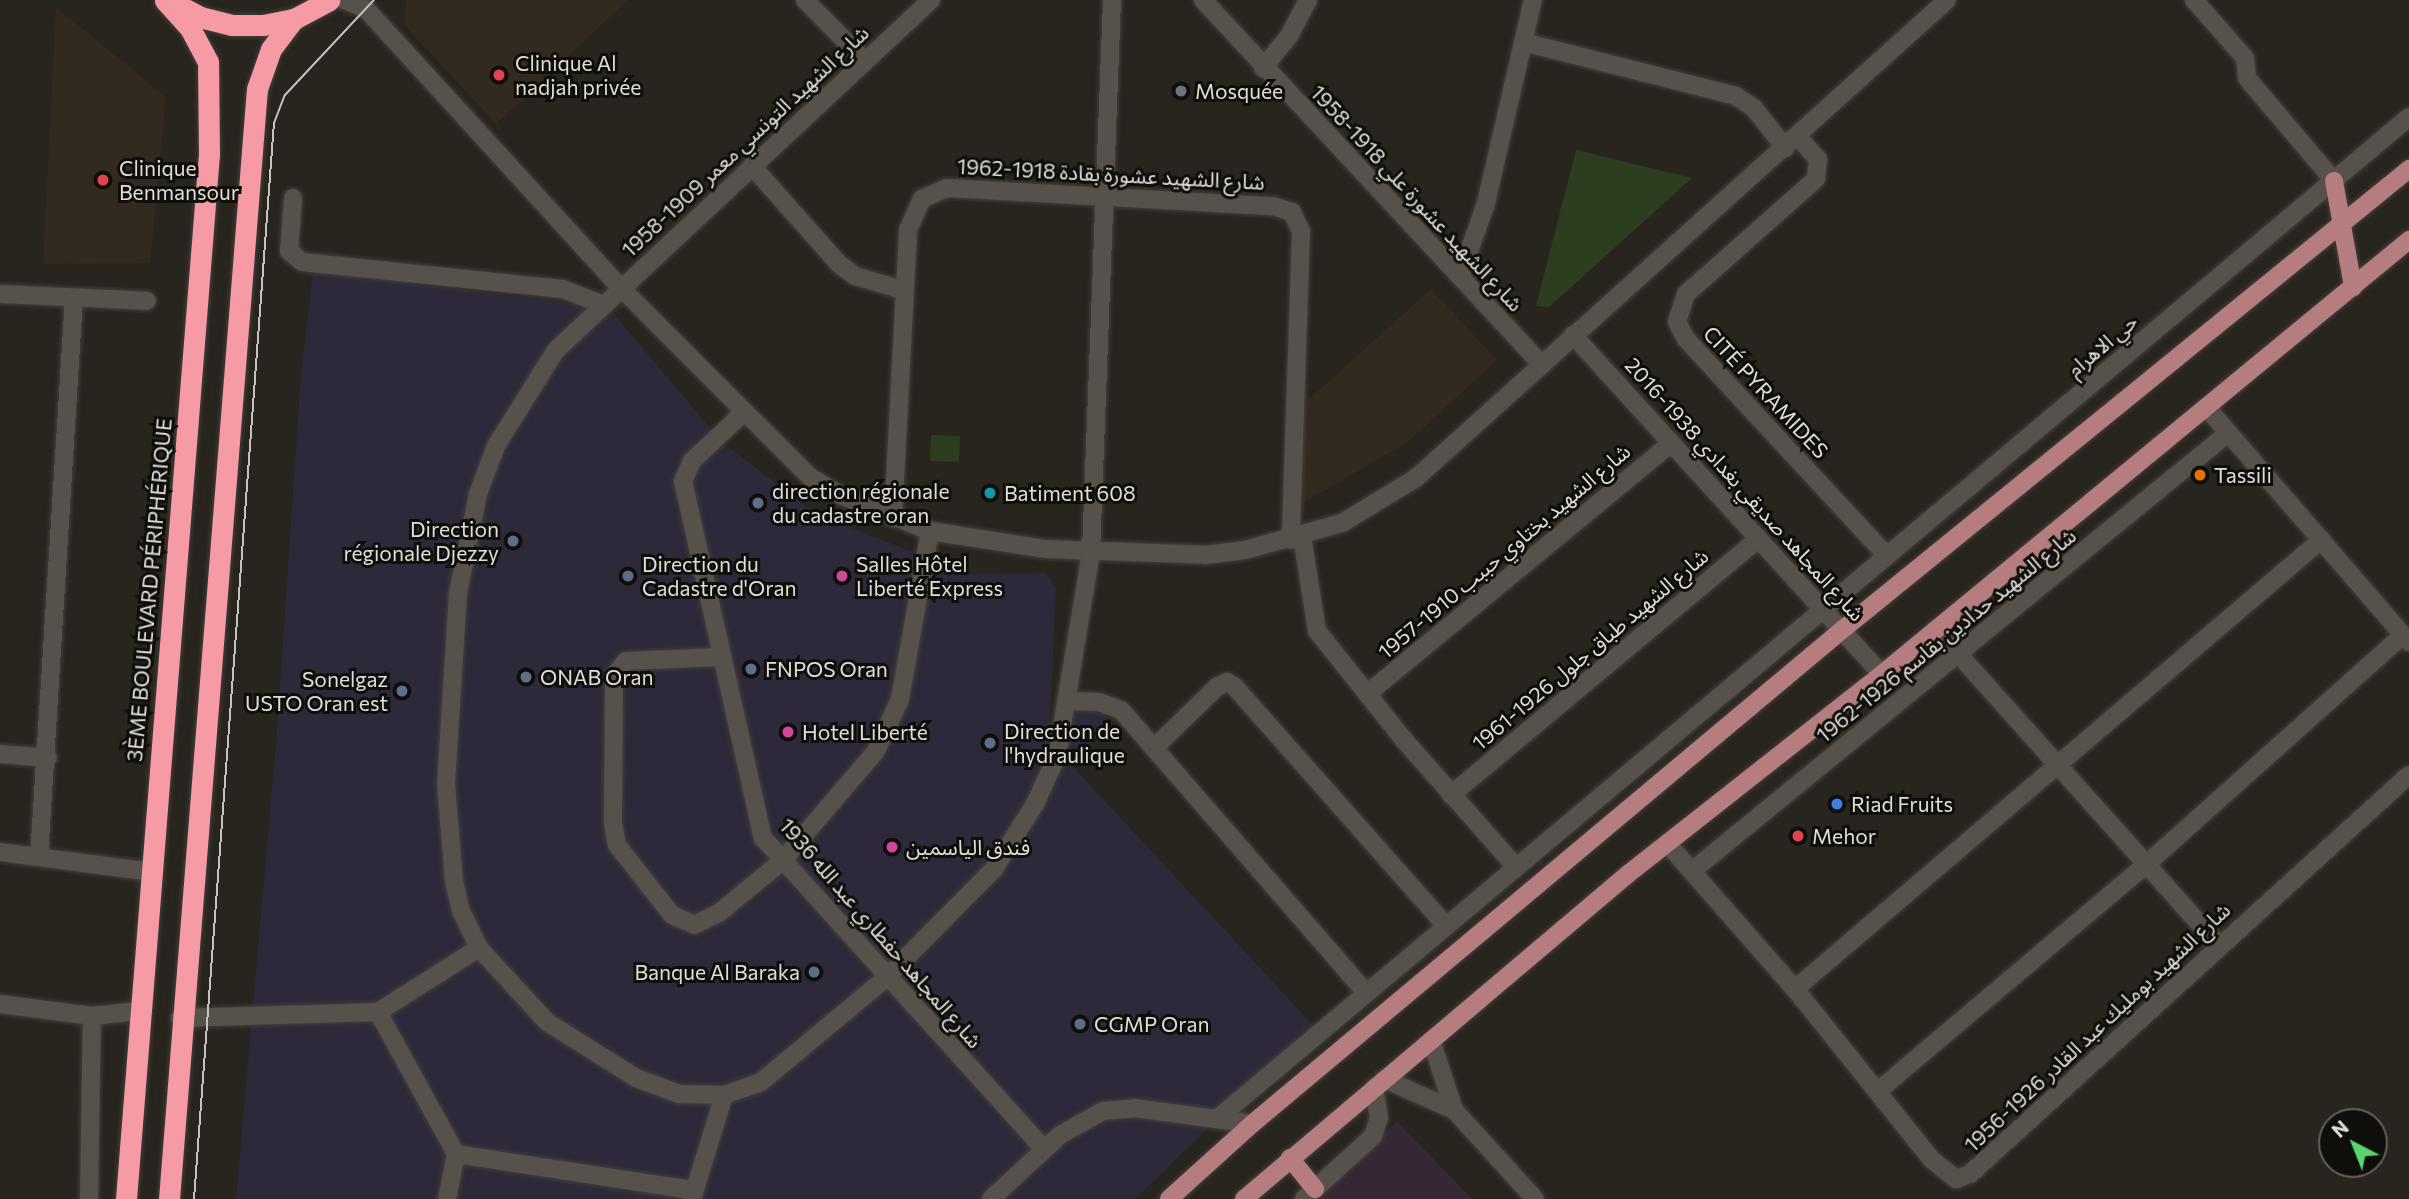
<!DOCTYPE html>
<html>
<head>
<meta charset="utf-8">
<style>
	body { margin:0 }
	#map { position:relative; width:2409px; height:1199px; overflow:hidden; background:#28241e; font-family:Commissioner,"Noto Sans Arabic",sans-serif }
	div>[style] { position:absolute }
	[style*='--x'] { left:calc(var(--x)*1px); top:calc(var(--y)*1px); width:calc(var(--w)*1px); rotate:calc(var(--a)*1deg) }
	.commercial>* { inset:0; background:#2d293a }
	.industrial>* { inset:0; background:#352733 }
	.built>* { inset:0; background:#322a1f }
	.green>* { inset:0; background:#2d3e20; transform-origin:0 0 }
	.roads { filter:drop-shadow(0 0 2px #433f3a) drop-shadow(0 0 2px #433f3a) }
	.minor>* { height:18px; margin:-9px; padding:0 9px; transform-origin:9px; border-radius:9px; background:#56514a }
	.major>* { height:18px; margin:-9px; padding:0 9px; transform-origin:9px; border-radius:9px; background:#b67d81 }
	.highway>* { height:21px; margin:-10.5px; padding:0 10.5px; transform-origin:10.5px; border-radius:10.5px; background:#f69aa5 }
	.tram>* { height:2px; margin:-1px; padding:0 1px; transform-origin:1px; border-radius:1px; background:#c6c3bf }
	.dots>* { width:19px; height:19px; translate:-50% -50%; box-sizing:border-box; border:4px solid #100e0b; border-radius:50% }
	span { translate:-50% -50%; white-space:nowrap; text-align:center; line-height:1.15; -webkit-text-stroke:6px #100e0b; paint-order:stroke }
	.poi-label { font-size:21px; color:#e0ddd9 }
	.left { translate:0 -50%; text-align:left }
	.right { translate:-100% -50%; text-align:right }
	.street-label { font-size:21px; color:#e0ddd9 }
	.north { position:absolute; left:2318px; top:1108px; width:70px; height:70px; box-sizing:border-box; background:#100e0b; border:2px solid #63615d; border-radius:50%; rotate:318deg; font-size:19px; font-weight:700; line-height:28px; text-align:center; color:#e0ddd9 }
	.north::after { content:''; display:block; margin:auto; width:24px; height:32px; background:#59d56f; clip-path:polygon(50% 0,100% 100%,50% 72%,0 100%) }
</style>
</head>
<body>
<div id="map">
	<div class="commercial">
		<div style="clip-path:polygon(313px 272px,609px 308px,721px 441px,814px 513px,968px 574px,1046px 573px,1056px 587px,1049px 741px,1314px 1026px,1135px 1199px,236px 1199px,276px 743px,301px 375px)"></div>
		<div style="clip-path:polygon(1058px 703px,1098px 708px,1111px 724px,1076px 756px,1052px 729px)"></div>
	</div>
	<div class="industrial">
		<div style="clip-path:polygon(1397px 1122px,1473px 1199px,1308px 1199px)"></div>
	</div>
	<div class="built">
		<div style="clip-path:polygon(406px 0,628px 0,496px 124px,404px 25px)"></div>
		<div style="clip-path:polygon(56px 7px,166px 97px,150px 263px,43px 264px)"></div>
		<div style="clip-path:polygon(1431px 289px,1497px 360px,1408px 442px,1303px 503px,1294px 493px,1299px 408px)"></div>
	</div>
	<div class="green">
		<div style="clip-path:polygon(1576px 150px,1692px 178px,1549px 307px,1536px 306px)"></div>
		<div style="left:931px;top:435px;width:29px;height:26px;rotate:2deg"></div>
	</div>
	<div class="roads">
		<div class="minor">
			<div style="--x:344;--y:0;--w:24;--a:22"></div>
			<div style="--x:366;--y:9;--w:377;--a:47.6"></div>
			<div style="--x:620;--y:287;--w:269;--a:45"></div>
			<div style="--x:810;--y:477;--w:35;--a:31"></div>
			<div style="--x:840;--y:495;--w:97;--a:21.8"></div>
			<div style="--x:930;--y:531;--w:116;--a:8.9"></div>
			<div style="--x:1045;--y:549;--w:160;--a:2.1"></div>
			<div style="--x:1205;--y:555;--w:40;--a:-7.1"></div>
			<div style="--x:1245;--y:550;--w:101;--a:-15.6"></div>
			<div style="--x:1342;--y:523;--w:87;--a:-31.3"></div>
			<div style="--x:1416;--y:478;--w:714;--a:-41.99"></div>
			<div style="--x:805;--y:0;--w:86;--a:45.5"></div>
			<div style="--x:931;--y:0;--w:513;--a:136.97"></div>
			<div style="--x:556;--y:350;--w:113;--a:122"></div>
			<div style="--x:496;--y:446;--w:51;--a:110.6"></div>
			<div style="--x:478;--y:494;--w:101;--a:101.4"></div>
			<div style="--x:458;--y:593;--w:191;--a:93.6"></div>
			<div style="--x:446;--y:784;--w:97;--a:85.3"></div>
			<div style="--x:454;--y:881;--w:31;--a:77"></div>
			<div style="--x:461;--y:911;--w:41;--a:64.1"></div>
			<div style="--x:479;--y:948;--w:100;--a:47.4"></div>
			<div style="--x:547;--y:1022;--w:105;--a:32.2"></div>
			<div style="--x:636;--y:1078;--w:46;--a:20.4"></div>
			<div style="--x:679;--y:1094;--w:45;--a:1.3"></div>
			<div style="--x:724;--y:1095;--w:39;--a:-19"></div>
			<div style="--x:761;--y:1082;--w:164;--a:-39.8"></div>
			<div style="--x:887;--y:977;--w:152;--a:-45.3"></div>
			<div style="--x:994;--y:869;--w:77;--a:-57.8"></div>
			<div style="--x:1035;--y:804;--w:53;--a:-65.4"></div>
			<div style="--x:1057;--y:756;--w:207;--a:-80.5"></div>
			<div style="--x:1091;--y:552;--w:552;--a:-87.82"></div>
			<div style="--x:1203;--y:0;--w:498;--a:47.1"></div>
			<div style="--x:2194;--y:0;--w:77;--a:48.7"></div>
			<div style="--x:2245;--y:58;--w:20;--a:84"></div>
			<div style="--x:2247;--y:78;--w:135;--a:49.8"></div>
			<div style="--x:1523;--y:42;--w:220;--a:14.2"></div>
			<div style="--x:1736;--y:96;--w:22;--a:34"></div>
			<div style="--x:1754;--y:108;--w:51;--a:52.2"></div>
			<div style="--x:1263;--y:68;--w:41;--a:-50.9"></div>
			<div style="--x:1289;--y:36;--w:41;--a:-62.2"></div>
			<div style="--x:1797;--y:136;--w:31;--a:48"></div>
			<div style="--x:1818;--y:159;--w:20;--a:96"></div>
			<div style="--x:1816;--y:179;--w:174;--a:138.5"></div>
			<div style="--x:1686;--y:294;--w:29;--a:108"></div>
			<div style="--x:1677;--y:322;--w:19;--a:62"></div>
			<div style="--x:1686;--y:339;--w:293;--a:47.2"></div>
			<div style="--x:752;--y:166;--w:131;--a:48.4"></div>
			<div style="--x:839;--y:264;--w:20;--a:37"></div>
			<div style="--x:855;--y:276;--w:49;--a:16.6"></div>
			<div style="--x:293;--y:198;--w:53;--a:94.3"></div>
			<div style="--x:289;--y:251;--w:17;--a:40"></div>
			<div style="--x:302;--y:262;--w:262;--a:5.9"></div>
			<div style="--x:563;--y:289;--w:41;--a:21.5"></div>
			<div style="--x:1460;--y:277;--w:78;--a:-70.6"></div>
			<div style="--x:1486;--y:203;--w:208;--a:-77"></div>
			<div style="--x:0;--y:294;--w:147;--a:2.7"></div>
			<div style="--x:1573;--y:335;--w:459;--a:47.7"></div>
			<div style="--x:2207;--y:408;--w:309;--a:49.2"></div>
			<div style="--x:742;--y:414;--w:69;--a:136.8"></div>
			<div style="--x:692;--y:461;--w:22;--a:114"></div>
			<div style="--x:683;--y:481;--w:366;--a:77.4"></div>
			<div style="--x:763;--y:838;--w:419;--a:47.9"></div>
			<div style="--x:893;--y:518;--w:288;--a:-87"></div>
			<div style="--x:908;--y:230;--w:34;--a:-66"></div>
			<div style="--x:922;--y:199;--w:27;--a:-24"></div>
			<div style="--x:947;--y:188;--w:326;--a:3.2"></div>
			<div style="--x:1273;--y:206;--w:20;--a:18"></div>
			<div style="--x:1292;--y:212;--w:21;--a:65"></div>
			<div style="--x:1301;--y:231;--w:309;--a:91.9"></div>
			<div style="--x:1302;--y:536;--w:96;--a:81"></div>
			<div style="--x:1317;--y:631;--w:139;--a:51.4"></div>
			<div style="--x:1404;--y:740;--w:169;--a:48.6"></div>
			<div style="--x:1936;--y:629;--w:424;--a:48.2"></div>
			<div style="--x:720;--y:657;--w:94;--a:177.6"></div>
			<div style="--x:626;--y:661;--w:19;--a:129"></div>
			<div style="--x:614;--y:676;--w:147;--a:90.4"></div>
			<div style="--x:613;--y:823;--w:22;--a:80"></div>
			<div style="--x:617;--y:845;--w:89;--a:51.8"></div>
			<div style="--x:672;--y:915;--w:24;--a:24"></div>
			<div style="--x:694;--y:925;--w:28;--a:-26"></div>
			<div style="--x:719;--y:913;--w:82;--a:-39.5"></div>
			<div style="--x:782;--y:861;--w:145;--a:-49.5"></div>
			<div style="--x:876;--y:751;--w:57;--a:-65.2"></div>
			<div style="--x:900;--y:699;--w:171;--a:-79.9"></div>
			<div style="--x:1367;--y:694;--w:394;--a:-39.5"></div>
			<div style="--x:1068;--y:701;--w:31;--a:2"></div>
			<div style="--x:1099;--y:702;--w:23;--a:20"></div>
			<div style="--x:1121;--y:710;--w:373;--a:49.1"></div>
			<div style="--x:1154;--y:748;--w:89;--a:-44.1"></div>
			<div style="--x:1218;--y:686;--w:10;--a:-24"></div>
			<div style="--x:1227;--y:682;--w:8;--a:30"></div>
			<div style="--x:1234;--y:686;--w:320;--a:48.5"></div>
			<div style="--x:0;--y:754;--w:48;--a:4.8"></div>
			<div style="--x:1451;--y:795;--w:400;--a:-39.8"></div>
			<div style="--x:1667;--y:843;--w:194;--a:48.8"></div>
			<div style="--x:1795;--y:989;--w:219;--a:51.3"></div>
			<div style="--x:1932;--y:1160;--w:31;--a:38"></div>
			<div style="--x:1956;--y:1179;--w:15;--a:-20"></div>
			<div style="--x:1970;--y:1174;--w:593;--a:-42.27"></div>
			<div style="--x:0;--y:852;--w:152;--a:7.5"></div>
			<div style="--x:39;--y:857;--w:560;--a:-86.42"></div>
			<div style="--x:1692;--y:871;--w:692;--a:-39.25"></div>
			<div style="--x:1795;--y:989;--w:692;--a:-40.48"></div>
			<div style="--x:0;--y:1004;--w:93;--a:7.4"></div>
			<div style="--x:92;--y:1016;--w:47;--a:-6.1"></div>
			<div style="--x:378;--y:1012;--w:162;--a:61.2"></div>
			<div style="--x:456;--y:1154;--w:46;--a:101.3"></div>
			<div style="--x:180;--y:1018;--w:198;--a:-1.7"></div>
			<div style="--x:378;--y:1012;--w:120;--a:-32.4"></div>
			<div style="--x:1431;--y:1040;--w:74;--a:71.8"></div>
			<div style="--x:1454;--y:1110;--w:120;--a:47.7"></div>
			<div style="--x:1384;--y:1079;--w:77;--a:23.9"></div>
			<div style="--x:1878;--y:1091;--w:355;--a:-40.2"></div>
			<div style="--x:2149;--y:862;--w:341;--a:-41.8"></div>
			<div style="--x:1217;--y:1119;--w:1557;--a:-40.05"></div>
			<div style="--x:456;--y:1154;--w:239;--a:8.7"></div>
			<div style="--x:89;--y:1199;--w:183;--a:-89.1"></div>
			<div style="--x:692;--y:1199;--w:109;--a:-72.9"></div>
			<div style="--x:991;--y:1199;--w:94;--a:-42.8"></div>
			<div style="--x:1060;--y:1135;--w:49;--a:-29.2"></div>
			<div style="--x:1103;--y:1111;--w:32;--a:-5"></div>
			<div style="--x:1135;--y:1108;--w:118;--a:7.8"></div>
			<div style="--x:1304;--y:1199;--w:93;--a:-42.4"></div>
			<div style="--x:1373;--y:1136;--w:19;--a:-72"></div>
			<div style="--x:1379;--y:1118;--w:31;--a:-99"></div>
		</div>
		<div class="major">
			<div style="--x:2334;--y:181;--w:108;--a:79.8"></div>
			<div style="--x:1290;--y:1158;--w:40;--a:51"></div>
			<div style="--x:1169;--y:1199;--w:112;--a:-42.1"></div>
			<div style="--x:1252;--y:1124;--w:770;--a:-39.94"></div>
			<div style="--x:1842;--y:630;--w:731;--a:-39.11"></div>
			<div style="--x:1244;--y:1199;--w:503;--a:-40.24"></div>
			<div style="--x:1628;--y:874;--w:323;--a:-38.2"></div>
			<div style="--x:1882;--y:674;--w:683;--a:-39.47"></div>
		</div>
		<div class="highway">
			<div style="--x:174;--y:3;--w:30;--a:28"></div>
			<div style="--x:200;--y:17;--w:32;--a:14"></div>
			<div style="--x:231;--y:25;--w:32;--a:0"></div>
			<div style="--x:263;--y:25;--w:32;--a:-11"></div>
			<div style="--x:294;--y:19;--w:40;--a:-28"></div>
			<div style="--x:126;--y:1199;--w:1048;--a:-85.46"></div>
			<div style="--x:209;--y:154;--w:92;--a:-90.6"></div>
			<div style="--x:208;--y:62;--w:40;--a:-118"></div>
			<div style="--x:189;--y:27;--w:36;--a:-132"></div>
			<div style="--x:169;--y:1199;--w:1113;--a:-85.47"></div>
			<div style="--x:257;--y:89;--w:42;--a:-70.7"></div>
			<div style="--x:271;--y:49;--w:38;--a:-53"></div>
		</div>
	</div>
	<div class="tram">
		<div style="--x:194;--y:1199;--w:1079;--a:-85.75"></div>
		<div style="--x:274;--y:123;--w:30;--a:-69"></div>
		<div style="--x:285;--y:95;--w:130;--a:-46.9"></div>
	</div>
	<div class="dots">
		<div style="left:499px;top:75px;background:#e0444e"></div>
		<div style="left:1181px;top:91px;background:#6b7280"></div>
		<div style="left:103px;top:180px;background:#e0444e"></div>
		<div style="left:2200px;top:475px;background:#e8710a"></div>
		<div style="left:990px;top:493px;background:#0f9aa8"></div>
		<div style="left:758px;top:503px;background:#5c6f8a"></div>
		<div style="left:513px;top:541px;background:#5c6f8a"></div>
		<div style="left:628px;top:576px;background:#5c6f8a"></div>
		<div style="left:842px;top:576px;background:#d1479c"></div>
		<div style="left:751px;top:669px;background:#5c6f8a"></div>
		<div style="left:526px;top:677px;background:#5c6f8a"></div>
		<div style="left:402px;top:691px;background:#5c6f8a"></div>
		<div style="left:788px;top:732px;background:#d1479c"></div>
		<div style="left:990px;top:743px;background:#5c6f8a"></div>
		<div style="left:1837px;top:804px;background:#3f7fe0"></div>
		<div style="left:1798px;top:836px;background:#e0444e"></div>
		<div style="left:892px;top:847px;background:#d1479c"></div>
		<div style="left:814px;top:972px;background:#5c6f8a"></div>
		<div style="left:1080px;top:1024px;background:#5c6f8a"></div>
	</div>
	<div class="poi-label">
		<span class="left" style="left:515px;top:75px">Clinique Al<br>nadjah privée</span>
		<span class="left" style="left:1195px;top:91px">Mosquée</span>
		<span class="left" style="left:119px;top:180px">Clinique<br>Benmansour</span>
		<span class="left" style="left:2214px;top:475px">Tassili</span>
		<span class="left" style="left:772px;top:503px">direction régionale<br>du cadastre oran</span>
		<span class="left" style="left:1004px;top:493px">Batiment 608</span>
		<span class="right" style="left:499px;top:541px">Direction<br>régionale Djezzy</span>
		<span class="left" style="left:642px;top:576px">Direction du<br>Cadastre d'Oran</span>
		<span class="left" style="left:856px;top:576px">Salles Hôtel<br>Liberté Express</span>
		<span class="left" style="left:765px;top:669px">FNPOS Oran</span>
		<span class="left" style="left:540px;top:677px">ONAB Oran</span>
		<span class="right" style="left:388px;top:691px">Sonelgaz<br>USTO Oran est</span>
		<span class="left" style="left:1004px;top:743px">Direction de<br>l'hydraulique</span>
		<span class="left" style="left:802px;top:732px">Hotel Liberté</span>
		<span class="left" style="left:1851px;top:804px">Riad Fruits</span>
		<span class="left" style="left:1812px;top:836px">Mehor</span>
		<span class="left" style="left:906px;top:847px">فندق الياسمين</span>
		<span class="right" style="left:800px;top:972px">Banque Al Baraka</span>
		<span class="left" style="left:1094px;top:1024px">CGMP Oran</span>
	</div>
	<div class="street-label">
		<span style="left:745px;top:141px;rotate:-43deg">شارع الشهيد التونسي معمر 1909-1958</span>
		<span style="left:1111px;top:174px;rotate:3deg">شارع الشهيد عشورة بقادة 1918-1962</span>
		<span style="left:1417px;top:198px;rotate:47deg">شارع الشهيد عشورة علي 1918-1958</span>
		<span style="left:2102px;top:345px;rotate:-40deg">حي الاهرام</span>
		<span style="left:1766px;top:392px;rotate:47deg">CITÉ PYRAMIDES</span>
		<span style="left:1745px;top:489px;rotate:48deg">شارع المجاهد صديقي بغدادي 1938-2016</span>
		<span style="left:1504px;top:551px;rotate:-40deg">شارع الشهيد بختاوي حببب 1910-1957</span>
		<span style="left:149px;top:590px;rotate:-85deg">3ÈME BOULEVARD PÉRIPHÉRIQUE</span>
		<span style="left:1946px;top:635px;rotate:-39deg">شارع الشهيد حدادين بقاسم 1926-1962</span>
		<span style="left:1590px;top:649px;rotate:-40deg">شارع الشهيد طباق جلول 1926-1961</span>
		<span style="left:881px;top:933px;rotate:49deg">شارع المجاهد حفطاري عبد الله 1936</span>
		<span style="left:2097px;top:1027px;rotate:-43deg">شارع الشهيد بومليك عبد القادر 1926-1956</span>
	</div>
	<div class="north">N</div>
</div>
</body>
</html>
